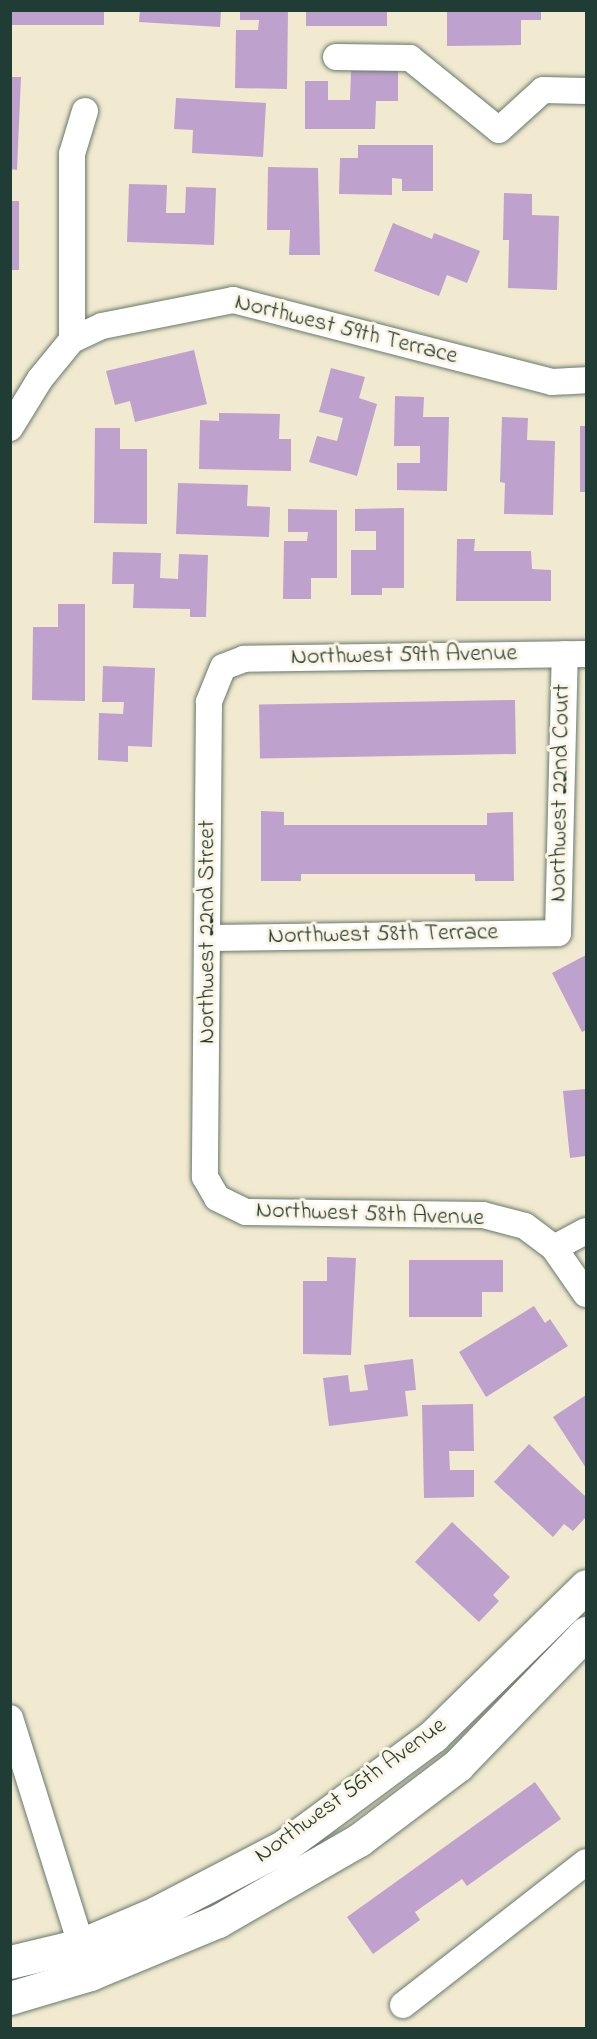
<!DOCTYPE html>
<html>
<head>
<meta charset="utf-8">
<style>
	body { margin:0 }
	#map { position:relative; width:597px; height:2039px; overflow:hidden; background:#f1ead0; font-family:"Indie Flower",sans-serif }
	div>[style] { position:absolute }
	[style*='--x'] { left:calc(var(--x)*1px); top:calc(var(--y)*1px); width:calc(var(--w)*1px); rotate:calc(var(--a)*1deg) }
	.building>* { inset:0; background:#bea1cd; transform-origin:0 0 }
	.roads { filter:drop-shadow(0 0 2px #687a6b) drop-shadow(0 0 2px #687a6b) }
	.minor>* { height:26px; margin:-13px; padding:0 13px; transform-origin:13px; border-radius:13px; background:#fff }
	.tertiary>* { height:33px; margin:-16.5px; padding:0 16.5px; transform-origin:16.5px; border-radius:16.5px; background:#fff }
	span { translate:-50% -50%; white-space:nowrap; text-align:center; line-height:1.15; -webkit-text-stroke:6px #fcf5e5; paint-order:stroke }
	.street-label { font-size:24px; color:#1f3d34 }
	.frame { position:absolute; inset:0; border:12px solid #1f3d34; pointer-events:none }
</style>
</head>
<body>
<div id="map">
	<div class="building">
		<div style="left:10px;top:10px;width:94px;height:15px"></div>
		<div style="clip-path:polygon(140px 10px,221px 10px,220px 27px,139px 22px)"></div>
		<div style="clip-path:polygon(240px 10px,288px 10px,287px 89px,235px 88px,236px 30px,258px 30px,259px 20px,240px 20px)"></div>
		<div style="left:306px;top:10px;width:81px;height:16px"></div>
		<div style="clip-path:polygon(447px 10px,541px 10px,541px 20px,521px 20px,521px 45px,447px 46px)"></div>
		<div style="clip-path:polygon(351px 71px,398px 71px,398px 101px,376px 101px,375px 129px,305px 129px,305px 81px,328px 81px,328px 100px,350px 100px)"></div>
		<div style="clip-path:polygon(10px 77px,21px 77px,17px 170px,10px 169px)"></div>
		<div style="clip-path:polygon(176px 98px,266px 103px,263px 157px,192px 153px,193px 130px,174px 129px)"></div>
		<div style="clip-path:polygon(358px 145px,433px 145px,433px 191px,402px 191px,402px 179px,392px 178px,392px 195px,339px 194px,340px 158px,358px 158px)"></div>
		<div style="clip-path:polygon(268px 167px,318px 168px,320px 255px,289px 255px,290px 230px,267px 230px)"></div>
		<div style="clip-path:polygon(129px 184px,167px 185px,166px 213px,185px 213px,186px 187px,216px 188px,214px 245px,127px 242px)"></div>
		<div style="clip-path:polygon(504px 193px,532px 194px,532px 215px,559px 216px,557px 290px,508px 288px,509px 240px,503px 240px)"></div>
		<div style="left:10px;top:201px;width:9px;height:69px"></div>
		<div style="clip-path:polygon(393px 223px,432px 239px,434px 233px,480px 251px,467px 283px,447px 275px,439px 296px,374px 271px)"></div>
		<div style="clip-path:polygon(194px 350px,207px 404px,135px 422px,130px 401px,115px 405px,106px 371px)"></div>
		<div style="clip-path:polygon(331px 368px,365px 377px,359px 398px,377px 404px,357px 476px,309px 462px,317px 436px,337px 441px,343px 418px,319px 412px)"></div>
		<div style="clip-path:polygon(395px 396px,424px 397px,423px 417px,449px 417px,447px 491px,397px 490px,397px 463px,420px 463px,420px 446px,394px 446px)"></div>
		<div style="clip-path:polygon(219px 413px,280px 414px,279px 439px,291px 439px,291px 471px,199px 469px,200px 420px,219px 421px)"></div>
		<div style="clip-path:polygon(502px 417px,528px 418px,527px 440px,555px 441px,553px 515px,504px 514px,505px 483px,500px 482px)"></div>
		<div style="left:580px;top:426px;width:6px;height:66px"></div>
		<div style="clip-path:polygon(95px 428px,120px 428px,120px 449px,147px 449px,147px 524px,94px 523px)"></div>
		<div style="clip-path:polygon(178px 483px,248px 485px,247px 506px,270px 507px,269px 537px,176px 534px)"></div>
		<div style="clip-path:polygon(404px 508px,404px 588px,382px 588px,382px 595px,351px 595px,351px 550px,376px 550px,376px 531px,355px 531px,355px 509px)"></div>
		<div style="clip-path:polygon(288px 509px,337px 510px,337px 578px,311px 578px,311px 599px,283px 599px,284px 541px,307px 541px,308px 532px,288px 532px)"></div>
		<div style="clip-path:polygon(457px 539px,475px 539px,474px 551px,531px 551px,532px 569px,551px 570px,551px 601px,456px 601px)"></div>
		<div style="clip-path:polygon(113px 552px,161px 553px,160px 578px,178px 579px,179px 554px,208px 555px,206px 617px,190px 617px,190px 609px,133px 608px,134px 584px,112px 584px)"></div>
		<div style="clip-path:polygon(58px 604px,85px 604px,85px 701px,32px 700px,33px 627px,58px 627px)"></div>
		<div style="clip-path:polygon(103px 666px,155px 668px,152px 747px,128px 746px,128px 762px,98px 760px,99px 713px,123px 714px,124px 702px,102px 702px)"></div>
		<div style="left:515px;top:700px;width:54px;height:256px;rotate:89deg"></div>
		<div style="clip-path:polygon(261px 811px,284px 812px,284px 825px,487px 825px,487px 813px,513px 812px,514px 881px,475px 881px,475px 874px,301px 874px,301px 881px,261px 881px)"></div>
		<div style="clip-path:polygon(586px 955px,586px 1030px,582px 1032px,552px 973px)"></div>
		<div style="clip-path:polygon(586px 1089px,586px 1156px,570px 1158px,563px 1091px)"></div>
		<div style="clip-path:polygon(327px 1257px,356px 1258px,351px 1355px,303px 1354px,303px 1281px,327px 1281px)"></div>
		<div style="clip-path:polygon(409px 1260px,503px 1260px,503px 1292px,482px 1292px,482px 1317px,409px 1317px)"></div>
		<div style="clip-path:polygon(534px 1306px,545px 1323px,550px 1319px,568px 1346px,486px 1397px,459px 1352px)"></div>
		<div style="clip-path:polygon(413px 1359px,416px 1390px,405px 1391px,408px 1416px,329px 1426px,323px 1378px,348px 1375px,350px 1392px,368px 1390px,364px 1365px)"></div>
		<div style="clip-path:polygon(586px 1395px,586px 1468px,553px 1417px)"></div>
		<div style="clip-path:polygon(473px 1404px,474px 1451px,449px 1451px,450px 1470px,474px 1470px,474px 1497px,424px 1498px,422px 1405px)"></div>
		<div style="clip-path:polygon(529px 1444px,586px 1497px,586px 1517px,573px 1531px,564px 1524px,553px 1537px,494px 1482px)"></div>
		<div style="clip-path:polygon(452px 1522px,510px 1577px,493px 1595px,499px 1601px,479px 1622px,415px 1562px)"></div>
		<div style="clip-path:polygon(535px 1782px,561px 1819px,467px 1886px,462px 1879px,415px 1912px,420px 1920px,373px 1954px,347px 1917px)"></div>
	</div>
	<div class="roads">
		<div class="minor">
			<div style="--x:336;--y:57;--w:74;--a:0.8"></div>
			<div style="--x:410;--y:58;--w:114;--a:39"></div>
			<div style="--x:499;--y:130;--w:59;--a:-42.3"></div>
			<div style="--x:543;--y:90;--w:43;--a:1.3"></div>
			<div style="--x:72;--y:340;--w:33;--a:-25"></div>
			<div style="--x:102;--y:326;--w:134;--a:-11.2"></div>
			<div style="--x:233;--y:300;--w:329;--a:14.4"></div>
			<div style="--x:552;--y:382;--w:34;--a:-3"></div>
			<div style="--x:10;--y:428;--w:57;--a:-58.5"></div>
			<div style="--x:40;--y:379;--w:50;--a:-50.6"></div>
			<div style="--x:72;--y:340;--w:186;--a:-90"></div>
			<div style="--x:72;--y:154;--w:45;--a:-73.2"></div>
			<div style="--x:586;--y:654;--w:342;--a:179.2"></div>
			<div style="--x:244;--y:659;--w:22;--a:159"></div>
			<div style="--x:223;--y:667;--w:38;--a:112"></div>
			<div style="--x:209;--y:702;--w:475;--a:90.5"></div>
			<div style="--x:205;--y:1177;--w:24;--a:60"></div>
			<div style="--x:217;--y:1198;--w:32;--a:26"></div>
			<div style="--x:246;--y:1212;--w:237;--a:0.7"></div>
			<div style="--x:483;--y:1215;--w:43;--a:14.7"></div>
			<div style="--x:525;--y:1226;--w:36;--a:37"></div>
			<div style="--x:554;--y:1248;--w:56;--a:55.2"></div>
			<div style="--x:208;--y:938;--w:350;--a:-0.8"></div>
			<div style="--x:558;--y:933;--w:279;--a:-88.6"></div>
			<div style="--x:554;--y:1248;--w:36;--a:-28"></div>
			<div style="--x:10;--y:1718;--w:255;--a:72.6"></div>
			<div style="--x:403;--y:2005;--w:232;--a:-38"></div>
		</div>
		<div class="tertiary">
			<div style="--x:10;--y:1962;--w:73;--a:-13.5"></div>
			<div style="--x:81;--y:1945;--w:82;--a:-23.1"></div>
			<div style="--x:156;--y:1913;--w:143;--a:-27.5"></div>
			<div style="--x:283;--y:1847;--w:187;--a:-36.5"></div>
			<div style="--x:433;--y:1736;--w:214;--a:-44.4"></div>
			<div style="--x:10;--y:1998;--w:84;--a:-16.7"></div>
			<div style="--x:90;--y:1974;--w:139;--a:-22.5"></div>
			<div style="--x:218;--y:1921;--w:163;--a:-29.9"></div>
			<div style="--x:359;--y:1840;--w:124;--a:-37.1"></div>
			<div style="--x:458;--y:1765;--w:184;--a:-45.9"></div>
		</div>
	</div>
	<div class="street-label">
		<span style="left:346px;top:330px;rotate:14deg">Northwest 59th Terrace</span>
		<span style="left:404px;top:656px;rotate:-1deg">Northwest 59th Avenue</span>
		<span style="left:561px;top:793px;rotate:-89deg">Northwest 22nd Court</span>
		<span style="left:208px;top:932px;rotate:-90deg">Northwest 22nd Street</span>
		<span style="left:383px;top:935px;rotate:-1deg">Northwest 58th Terrace</span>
		<span style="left:370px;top:1215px;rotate:2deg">Northwest 58th Avenue</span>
		<span style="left:351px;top:1791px;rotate:-36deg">Northwest 56th Avenue</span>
	</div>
	<div class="frame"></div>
</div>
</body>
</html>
